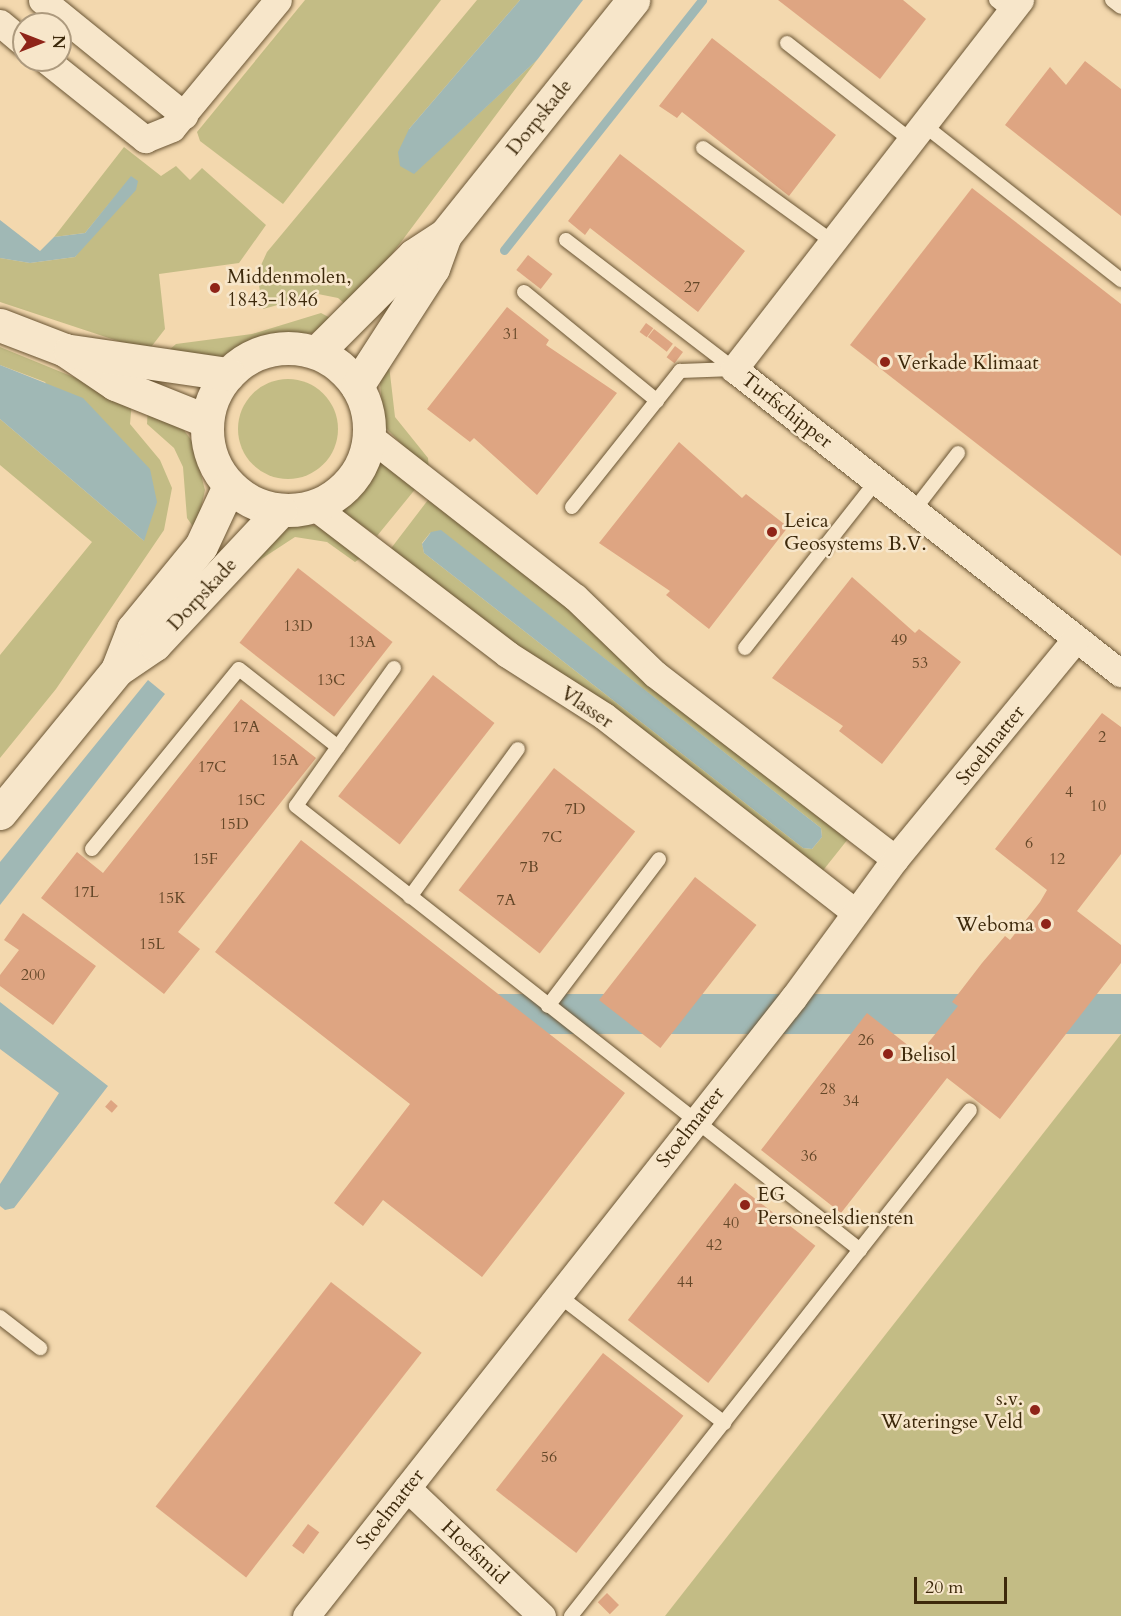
<!DOCTYPE html>
<html>
<head>
<meta charset="utf-8">
<style>
	body { margin:0 }
	#map { position:relative; width:1121px; height:1616px; overflow:hidden; background:#f3d8ae; font-family:Cardo,serif }
	div>[style] { position:absolute }
	[style*='--x'] { left:calc(var(--x)*1px); top:calc(var(--y)*1px); width:calc(var(--w)*1px); rotate:calc(var(--a)*1deg) }
	.green>* { inset:0; background:#c3bc85 }
	.round { border-radius:50% }
	.water>* { inset:0; background:#a0b8b5; transform-origin:0 0 }
	.stream>* { height:9px; margin:-4.5px; padding:0 4.5px; transform-origin:4.5px; border-radius:4.5px; background:#a0b8b5 }
	.building>* { inset:0; background:#dea582; transform-origin:0 0 }
	.roads { filter:drop-shadow(0 0 2px #6a5534) drop-shadow(0 0 2px #6a5534) }
	.lane>* { height:14px; margin:-7px; padding:0 7px; transform-origin:7px; border-radius:7px; background:#f7e6ca }
	.street>* { height:27px; margin:-13.5px; padding:0 13.5px; transform-origin:13.5px; border-radius:13.5px; background:#f7e6ca }
	.secondary>* { height:33px; margin:-16.5px; padding:0 16.5px; transform-origin:16.5px; border-radius:16.5px; background:#f7e6ca }
	.secondary>.ring { margin:-16.5px; padding:0; box-sizing:content-box; background:none; border:33px solid #f7e6ca; border-radius:50% }
	.dots>* { width:16px; height:16px; translate:-50% -50%; box-sizing:border-box; border:3px solid #f7e6ca; border-radius:50% }
	span { translate:-50% -50%; white-space:nowrap; text-align:center; line-height:1.15; -webkit-text-stroke:5px #f7e6ca; paint-order:stroke }
	.number-label { font-size:16px; color:#654829 }
	.number-label span { -webkit-text-stroke-width:0 }
	.street-label { font-size:20px; color:#3d290b }
	.poi-label { font-size:20px; color:#3d290b }
	.left { translate:0 -50%; text-align:left }
	.right { translate:-100% -50%; text-align:right }
	.north { position:absolute; left:12px; top:12px; width:60px; height:60px; box-sizing:border-box; background:#f7e6ca; border:2px solid #ad9a7e; border-radius:50%; rotate:90deg; font-size:16px; font-weight:700; line-height:24px; text-align:center; color:#3d290b }
	.north::after { content:''; display:block; margin:auto; width:21px; height:27px; background:#8f2418; clip-path:polygon(50% 0,100% 100%,50% 72%,0 100%) }
	.scale { position:absolute; left:914px; top:1577px; width:93px; height:27px; box-sizing:border-box; border:3px solid #3d290b; border-top:0; padding-left:8px; font-size:18px; line-height:21px; white-space:nowrap; color:#3d290b; -webkit-text-stroke:4px #f7e6ca; paint-order:stroke }
</style>
</head>
<body>
<div id="map">
	<div class="green">
		<div style="clip-path:polygon(305px 0,441px 0,283px 204px,200px 141px,197px 132px)"></div>
		<div style="clip-path:polygon(477px 0,520px 0,409px 129px,414px 173px,537px 60px,351px 309px,338px 298px,318px 294px,263px 309px,257px 274px,267px 252px)"></div>
		<div style="clip-path:polygon(124px 147px,161px 176px,176px 166px,190px 180px,202px 168px,266px 225px,239px 263px,159px 274px,165px 329px,148px 351px,0 302px,0 258px,30px 263px,75px 257px,132px 176px,85px 233px,54px 237px)"></div>
		<div style="clip-path:polygon(321px 313px,336px 321px,312px 333px,254px 340px,217px 359px,169px 350px,176px 344px,252px 334px)"></div>
		<div style="clip-path:polygon(0 347px,132px 401px,130px 424px,160px 460px,172px 488px,164px 530px,56px 689px,0 758px,0 655px,92px 542px,0 465px,0 419px,144px 541px,45px 382px,0 365px)"></div>
		<div style="clip-path:polygon(389px 365px,395px 417px,428px 458px,429px 472px,384px 426px,379px 373px)"></div>
		<div class="round" style="left:238px;top:379px;width:100px;height:100px"></div>
		<div style="clip-path:polygon(148px 407px,180px 425px,192px 441px,205px 490px,196px 531px,187px 518px,183px 467px,174px 448px,147px 424px)"></div>
		<div style="clip-path:polygon(375px 454px,417px 487px,377px 536px,336px 508px,367px 475px)"></div>
		<div style="clip-path:polygon(evenodd,431px 496px,848px 839px,821px 873px,389px 551px,431px 496px,441px 531px,821px 828px,822px 837px,812px 849px,803px 848px,424px 553px,422px 543px,430px 533px,441px 531px)"></div>
		<div style="clip-path:polygon(288px 523px,320px 526px,365px 555px,355px 562px,327px 542px,295px 537px,252px 565px)"></div>
		<div style="clip-path:polygon(1121px 1034px,1121px 1616px,665px 1616px)"></div>
	</div>
	<div class="water">
		<div style="clip-path:polygon(520px 0,583px 0,537px 60px,414px 174px,400px 166px,398px 152px,409px 129px)"></div>
		<div style="clip-path:polygon(131px 176px,138px 181px,136px 190px,75px 257px,30px 263px,0 258px,0 220px,40px 251px,54px 237px,85px 233px)"></div>
		<div style="clip-path:polygon(0 365px,83px 398px,150px 469px,157px 502px,144px 541px,0 419px)"></div>
		<div style="clip-path:polygon(441px 530px,821px 828px,822px 837px,812px 849px,803px 848px,424px 553px,422px 544px,431px 532px)"></div>
		<div style="clip-path:polygon(148px 680px,165px 694px,0 905px,0 862px)"></div>
		<div style="left:1121px;top:994px;width:40px;height:791px;rotate:90deg"></div>
		<div style="clip-path:polygon(0 1002px,108px 1086px,14px 1208px,5px 1210px,0 1206px,0 1184px,59px 1093px,0 1049px)"></div>
	</div>
	<div class="stream">
		<div style="--x:504;--y:250;--w:319;--a:-51.6"></div>
	</div>
	<div class="building">
		<div style="clip-path:polygon(778px 0,903px 0,926px 19px,880px 79px)"></div>
		<div style="clip-path:polygon(712px 38px,836px 135px,789px 196px,682px 112px,677px 118px,659px 106px)"></div>
		<div style="clip-path:polygon(1085px 61px,1121px 89px,1121px 216px,1005px 125px,1050px 67px,1066px 85px)"></div>
		<div style="clip-path:polygon(620px 154px,745px 251px,698px 312px,590px 228px,585px 235px,568px 221px)"></div>
		<div style="clip-path:polygon(972px 188px,1121px 304px,1121px 556px,850px 345px)"></div>
		<div style="left:528px;top:255px;width:31px;height:19px;rotate:38deg"></div>
		<div style="clip-path:polygon(507px 307px,549px 340px,546px 345px,617px 393px,537px 495px,474px 438px,470px 442px,427px 409px)"></div>
		<div style="left:646px;top:323px;width:9px;height:11px;rotate:36deg"></div>
		<div style="left:654px;top:329px;width:24px;height:10px;rotate:38deg"></div>
		<div style="left:675px;top:346px;width:10px;height:14px;rotate:37deg"></div>
		<div style="clip-path:polygon(679px 442px,742px 498px,746px 494px,788px 527px,709px 629px,666px 595px,670px 591px,599px 543px)"></div>
		<div style="left:298px;top:568px;width:120px;height:95px;rotate:38deg"></div>
		<div style="clip-path:polygon(852px 577px,915px 633px,919px 629px,961px 662px,882px 764px,839px 731px,843px 726px,772px 678px)"></div>
		<div style="left:433px;top:675px;width:78px;height:154px;rotate:38deg"></div>
		<div style="clip-path:polygon(241px 699px,316px 758px,178px 932px,200px 949px,164px 994px,41px 898px,77px 852px,103px 873px)"></div>
		<div style="clip-path:polygon(1102px 713px,1121px 727px,1121px 854px,1077px 911px,1121px 945px,1121px 963px,1000px 1119px,947px 1078px,841px 1213px,761px 1150px,867px 1013px,919px 1054px,958px 1006px,952px 1002px,982px 963px,1005px 936px,1010px 940px,1040px 902px,1047px 890px,995px 849px)"></div>
		<div style="left:554px;top:768px;width:103px;height:155px;rotate:38deg"></div>
		<div style="clip-path:polygon(301px 840px,625px 1093px,482px 1277px,383px 1200px,363px 1226px,334px 1203px,410px 1104px,215px 952px)"></div>
		<div style="left:695px;top:877px;width:78px;height:156px;rotate:38deg"></div>
		<div style="clip-path:polygon(23px 913px,96px 966px,53px 1025px,0 986px,0 975px,19px 950px,4px 940px)"></div>
		<div style="left:111px;top:1100px;width:9px;height:9px;rotate:41deg"></div>
		<div style="left:735px;top:1183px;width:102px;height:174px;rotate:38deg"></div>
		<div style="left:331px;top:1282px;width:115px;height:285px;rotate:38deg"></div>
		<div style="left:603px;top:1353px;width:102px;height:174px;rotate:38deg"></div>
		<div style="left:308px;top:1524px;width:14px;height:27px;rotate:36deg"></div>
		<div style="left:607px;top:1593px;width:17px;height:13px;rotate:45deg"></div>
	</div>
	<div class="roads">
		<div class="lane">
			<div style="--x:996;--y:0;--w:19;--a:39"></div>
			<div style="--x:1112;--y:0;--w:11;--a:38"></div>
			<div style="--x:787;--y:43;--w:159;--a:38.1"></div>
			<div style="--x:924;--y:125;--w:251;--a:38.2"></div>
			<div style="--x:703;--y:148;--w:160;--a:35.9"></div>
			<div style="--x:566;--y:240;--w:212;--a:37.5"></div>
			<div style="--x:524;--y:292;--w:172;--a:39.3"></div>
			<div style="--x:572;--y:507;--w:174;--a:-51.5"></div>
			<div style="--x:680;--y:371;--w:54;--a:-2.1"></div>
			<div style="--x:914;--y:510;--w:72;--a:-52.3"></div>
			<div style="--x:745;--y:648;--w:214;--a:-51.8"></div>
			<div style="--x:394;--y:668;--w:169;--a:125.4"></div>
			<div style="--x:296;--y:806;--w:718;--a:38.21"></div>
			<div style="--x:92;--y:849;--w:232;--a:-50.8"></div>
			<div style="--x:239;--y:669;--w:126;--a:38.2"></div>
			<div style="--x:410;--y:897;--w:183;--a:-53.9"></div>
			<div style="--x:548;--y:1006;--w:184;--a:-52.9"></div>
			<div style="--x:558;--y:1295;--w:210;--a:37.6"></div>
			<div style="--x:0;--y:1317;--w:51;--a:37.8"></div>
			<div style="--x:571;--y:1616;--w:644;--a:-51.74"></div>
		</div>
		<div class="street">
			<div style="--x:42;--y:0;--w:183;--a:39"></div>
			<div style="--x:1020;--y:0;--w:467;--a:127.8"></div>
			<div style="--x:734;--y:369;--w:492;--a:38.2"></div>
			<div style="--x:0;--y:23;--w:31;--a:40"></div>
			<div style="--x:46;--y:60;--w:127;--a:38.6"></div>
			<div style="--x:145;--y:139;--w:29;--a:-22"></div>
			<div style="--x:172;--y:128;--w:166;--a:-50.4"></div>
			<div style="--x:370;--y:437;--w:260;--a:38"></div>
			<div style="--x:575;--y:597;--w:111;--a:43.9"></div>
			<div style="--x:655;--y:674;--w:303;--a:37.6"></div>
			<div style="--x:315;--y:507;--w:242;--a:37.4"></div>
			<div style="--x:507;--y:654;--w:115;--a:32.6"></div>
			<div style="--x:604;--y:716;--w:318;--a:38"></div>
			<div style="--x:407;--y:1488;--w:186;--a:43.5"></div>
			<div style="--x:306;--y:1616;--w:788;--a:-51.75"></div>
			<div style="--x:794;--y:997;--w:171;--a:-53.8"></div>
			<div style="--x:895;--y:859;--w:285;--a:-50.6"></div>
		</div>
		<div class="secondary">
			<div style="--x:0;--y:325;--w:70;--a:21"></div>
			<div style="--x:65;--y:350;--w:60;--a:34.2"></div>
			<div style="--x:115;--y:384;--w:99;--a:21.9"></div>
			<div class="ring" style="left:207px;top:348px;width:129px;height:129px"></div>
			<div style="--x:70;--y:351;--w:160;--a:8.3"></div>
			<div style="--x:317;--y:352;--w:137;--a:-45"></div>
			<div style="--x:414;--y:255;--w:37;--a:-33"></div>
			<div style="--x:445;--y:235;--w:301;--a:-51.3"></div>
			<div style="--x:357;--y:386;--w:140;--a:-57.2"></div>
			<div style="--x:433;--y:268;--w:35;--a:-70"></div>
			<div style="--x:117;--y:670;--w:44;--a:-68.7"></div>
			<div style="--x:133;--y:629;--w:107;--a:-50.7"></div>
			<div style="--x:201;--y:546;--w:66;--a:-65"></div>
			<div style="--x:0;--y:813;--w:185;--a:-50.7"></div>
			<div style="--x:117;--y:670;--w:46;--a:-34.4"></div>
			<div style="--x:155;--y:644;--w:183;--a:-46.8"></div>
		</div>
	</div>
	<div class="dots">
		<div style="left:215px;top:288px;background:#8f2418"></div>
		<div style="left:885px;top:362px;background:#8f2418"></div>
		<div style="left:772px;top:532px;background:#8f2418"></div>
		<div style="left:1046px;top:924px;background:#8f2418"></div>
		<div style="left:888px;top:1054px;background:#8f2418"></div>
		<div style="left:745px;top:1205px;background:#8f2418"></div>
		<div style="left:1035px;top:1410px;background:#8f2418"></div>
	</div>
	<div class="number-label">
		<span style="left:692px;top:287px">27</span>
		<span style="left:511px;top:334px">31</span>
		<span style="left:298px;top:626px">13D</span>
		<span style="left:899px;top:640px">49</span>
		<span style="left:362px;top:642px">13A</span>
		<span style="left:920px;top:663px">53</span>
		<span style="left:331px;top:680px">13C</span>
		<span style="left:246px;top:727px">17A</span>
		<span style="left:1102px;top:737px">2</span>
		<span style="left:285px;top:760px">15A</span>
		<span style="left:212px;top:767px">17C</span>
		<span style="left:1069px;top:792px">4</span>
		<span style="left:251px;top:800px">15C</span>
		<span style="left:1098px;top:806px">10</span>
		<span style="left:575px;top:809px">7D</span>
		<span style="left:234px;top:824px">15D</span>
		<span style="left:552px;top:837px">7C</span>
		<span style="left:1029px;top:843px">6</span>
		<span style="left:205px;top:859px">15F</span>
		<span style="left:1057px;top:859px">12</span>
		<span style="left:529px;top:867px">7B</span>
		<span style="left:86px;top:892px">17L</span>
		<span style="left:172px;top:898px">15K</span>
		<span style="left:506px;top:900px">7A</span>
		<span style="left:152px;top:944px">15L</span>
		<span style="left:33px;top:975px">200</span>
		<span style="left:866px;top:1040px">26</span>
		<span style="left:828px;top:1089px">28</span>
		<span style="left:851px;top:1101px">34</span>
		<span style="left:809px;top:1156px">36</span>
		<span style="left:731px;top:1223px">40</span>
		<span style="left:714px;top:1245px">42</span>
		<span style="left:685px;top:1282px">44</span>
		<span style="left:549px;top:1457px">56</span>
	</div>
	<div class="street-label">
		<span style="left:539px;top:117px;rotate:-51deg">Dorpskade</span>
		<span style="left:787px;top:410px;rotate:38deg">Turfschipper</span>
		<span style="left:202px;top:594px;rotate:-47deg">Dorpskade</span>
		<span style="left:587px;top:707px;rotate:34deg">Vlasser</span>
		<span style="left:990px;top:745px;rotate:-51deg">Stoelmatter</span>
		<span style="left:690px;top:1127px;rotate:-52deg">Stoelmatter</span>
		<span style="left:390px;top:1509px;rotate:-52deg">Stoelmatter</span>
		<span style="left:475px;top:1552px;rotate:43deg">Hoefsmid</span>
	</div>
	<div class="poi-label">
		<span class="left" style="left:227px;top:288px">Middenmolen,<br>1843-1846</span>
		<span class="left" style="left:897px;top:362px">Verkade Klimaat</span>
		<span class="left" style="left:784px;top:532px">Leica<br>Geosystems B.V.</span>
		<span class="right" style="left:1034px;top:924px">Weboma</span>
		<span class="left" style="left:900px;top:1054px">Belisol</span>
		<span class="left" style="left:757px;top:1206px">EG<br>Personeelsdiensten</span>
		<span class="right" style="left:1023px;top:1410px">s.v.<br>Wateringse Veld</span>
	</div>
	<div class="north">N</div>
	<div class="scale">20 m</div>
</div>
</body>
</html>
